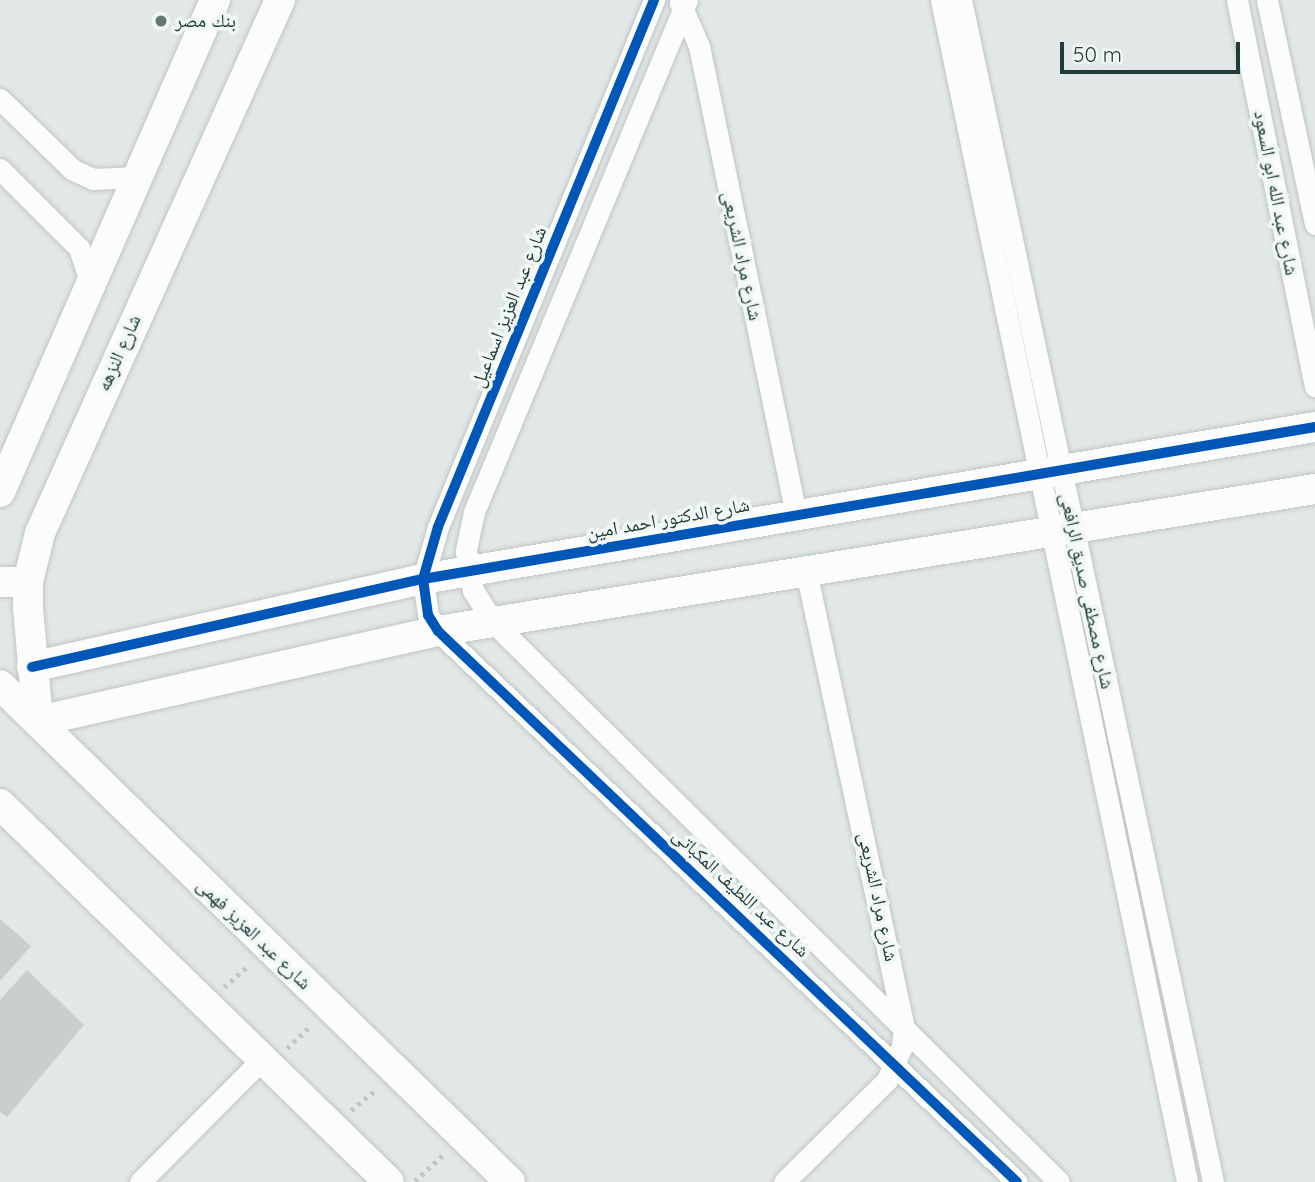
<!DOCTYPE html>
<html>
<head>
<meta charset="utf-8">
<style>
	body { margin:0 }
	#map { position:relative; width:1315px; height:1182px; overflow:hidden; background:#e2e8e7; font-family:Quicksand,"Noto Naskh Arabic",sans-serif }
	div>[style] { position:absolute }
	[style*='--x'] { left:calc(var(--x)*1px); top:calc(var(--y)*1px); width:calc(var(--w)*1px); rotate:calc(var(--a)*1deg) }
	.building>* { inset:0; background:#c9cfcd }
	.path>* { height:4.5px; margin-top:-2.25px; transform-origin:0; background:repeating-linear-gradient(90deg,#bfc8c7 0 3.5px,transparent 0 8.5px) }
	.roads { filter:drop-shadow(0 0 2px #bfc5c4) drop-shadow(0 0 2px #bfc5c4) }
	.street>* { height:21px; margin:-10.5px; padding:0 10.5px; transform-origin:10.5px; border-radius:10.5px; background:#fbfcfb }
	.secondary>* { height:30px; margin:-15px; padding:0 15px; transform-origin:15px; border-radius:15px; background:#fbfcfb }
	.cycleway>* { height:10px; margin:-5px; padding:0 5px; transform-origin:5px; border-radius:5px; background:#0057b8 }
	.dots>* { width:19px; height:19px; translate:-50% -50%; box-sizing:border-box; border:4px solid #f0f7f5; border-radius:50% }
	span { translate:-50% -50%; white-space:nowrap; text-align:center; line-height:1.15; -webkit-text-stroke:7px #f0f7f5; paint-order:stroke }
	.poi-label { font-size:19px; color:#203b39 }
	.left { translate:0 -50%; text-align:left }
	.street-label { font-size:19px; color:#203b39 }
	.scale { position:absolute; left:1060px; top:42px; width:180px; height:32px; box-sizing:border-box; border:4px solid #203b39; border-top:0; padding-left:9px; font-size:21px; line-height:24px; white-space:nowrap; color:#203b39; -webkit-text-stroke:5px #f0f7f5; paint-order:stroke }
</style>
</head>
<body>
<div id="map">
	<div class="building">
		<div style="clip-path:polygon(0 919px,31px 946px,0 981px)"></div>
		<div style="clip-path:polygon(27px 970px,84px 1025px,7px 1117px,0 1112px,0 1000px)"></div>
	</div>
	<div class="path">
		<div style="--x:224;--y:987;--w:33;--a:-41"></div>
		<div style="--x:287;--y:1048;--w:34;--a:-43"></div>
		<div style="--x:351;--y:1110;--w:33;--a:-39"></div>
		<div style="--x:415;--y:1181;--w:40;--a:-43"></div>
	</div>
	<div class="roads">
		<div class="street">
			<div style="--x:654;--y:0;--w:570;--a:112.29"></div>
			<div style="--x:438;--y:527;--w:54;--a:106.1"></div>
			<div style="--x:423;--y:579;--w:36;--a:82"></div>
			<div style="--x:428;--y:615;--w:19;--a:58"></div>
			<div style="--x:438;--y:631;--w:799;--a:43.58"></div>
			<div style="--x:687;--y:0;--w:555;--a:112.59"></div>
			<div style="--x:474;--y:512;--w:40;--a:102"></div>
			<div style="--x:466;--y:551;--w:40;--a:80"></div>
			<div style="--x:473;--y:590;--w:38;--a:58"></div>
			<div style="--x:493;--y:622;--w:796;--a:44.69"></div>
			<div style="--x:941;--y:0;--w:1207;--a:78.24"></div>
			<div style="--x:961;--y:0;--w:1209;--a:77.96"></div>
			<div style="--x:1237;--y:0;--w:394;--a:78.6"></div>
			<div style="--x:1267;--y:0;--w:229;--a:77.9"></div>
			<div style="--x:680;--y:3;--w:47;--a:66.2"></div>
			<div style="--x:699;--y:46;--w:479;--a:78.3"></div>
			<div style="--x:0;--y:99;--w:102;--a:44.2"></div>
			<div style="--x:73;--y:170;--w:22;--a:24"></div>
			<div style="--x:93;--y:179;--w:45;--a:-2.5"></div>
			<div style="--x:0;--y:169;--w:112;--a:45"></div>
			<div style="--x:79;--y:248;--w:40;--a:72"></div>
			<div style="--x:140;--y:1182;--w:173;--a:-45.2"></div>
			<div style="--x:784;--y:1182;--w:145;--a:-44.7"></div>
			<div style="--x:887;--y:1080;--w:37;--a:-66"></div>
			<div style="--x:902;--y:1046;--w:18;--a:-84"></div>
			<div style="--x:904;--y:1028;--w:466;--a:-102.1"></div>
		</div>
		<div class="secondary">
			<div style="--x:280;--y:0;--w:585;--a:114.24"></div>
			<div style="--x:40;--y:533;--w:50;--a:103.8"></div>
			<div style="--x:28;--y:582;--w:26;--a:90"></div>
			<div style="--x:28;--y:608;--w:113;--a:84.9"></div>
			<div style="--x:38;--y:721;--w:410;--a:-12.7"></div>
			<div style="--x:438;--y:631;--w:888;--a:-9.2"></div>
			<div style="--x:0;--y:492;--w:537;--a:-66.4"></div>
			<div style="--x:0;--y:582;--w:28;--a:0"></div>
			<div style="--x:32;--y:667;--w:401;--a:-12.7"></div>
			<div style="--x:423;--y:579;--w:905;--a:-9.67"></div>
			<div style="--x:0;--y:685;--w:712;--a:44.26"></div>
			<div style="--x:0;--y:804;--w:542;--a:44.18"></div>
		</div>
	</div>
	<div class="cycleway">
		<div style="--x:654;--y:0;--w:570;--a:112.29"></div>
		<div style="--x:438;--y:527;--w:54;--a:106.1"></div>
		<div style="--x:423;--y:579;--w:36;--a:82"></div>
		<div style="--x:428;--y:615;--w:19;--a:58"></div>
		<div style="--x:438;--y:631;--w:799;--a:43.58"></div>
		<div style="--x:32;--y:667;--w:401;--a:-12.7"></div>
		<div style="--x:423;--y:579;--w:905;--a:-9.67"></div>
	</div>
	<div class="dots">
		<div style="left:161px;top:21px;background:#647876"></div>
	</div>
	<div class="poi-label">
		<span class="left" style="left:175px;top:21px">بنك مصر</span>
	</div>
	<div class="street-label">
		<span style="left:1276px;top:193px;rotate:79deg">شارع عبد الله ابو السعود</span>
		<span style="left:742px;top:256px;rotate:78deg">شارع مراد الشريعى</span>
		<span style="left:509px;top:307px;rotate:-68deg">شارع عبد العزيز اسماعيل</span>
		<span style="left:119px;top:353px;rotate:-66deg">شارع النزهه</span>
		<span style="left:668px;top:519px;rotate:-10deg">شارع الدكتور احمد امين</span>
		<span style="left:1087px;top:591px;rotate:78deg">شارع مصطفى صديق الرافعى</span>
		<span style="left:741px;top:893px;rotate:43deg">شارع عبد اللطيف المكباتى</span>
		<span style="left:878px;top:897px;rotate:78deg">شارع مراد الشريعى</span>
		<span style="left:254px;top:934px;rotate:44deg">شارع عبد العزيز فهمى</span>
	</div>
	<div class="scale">50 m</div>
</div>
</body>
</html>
